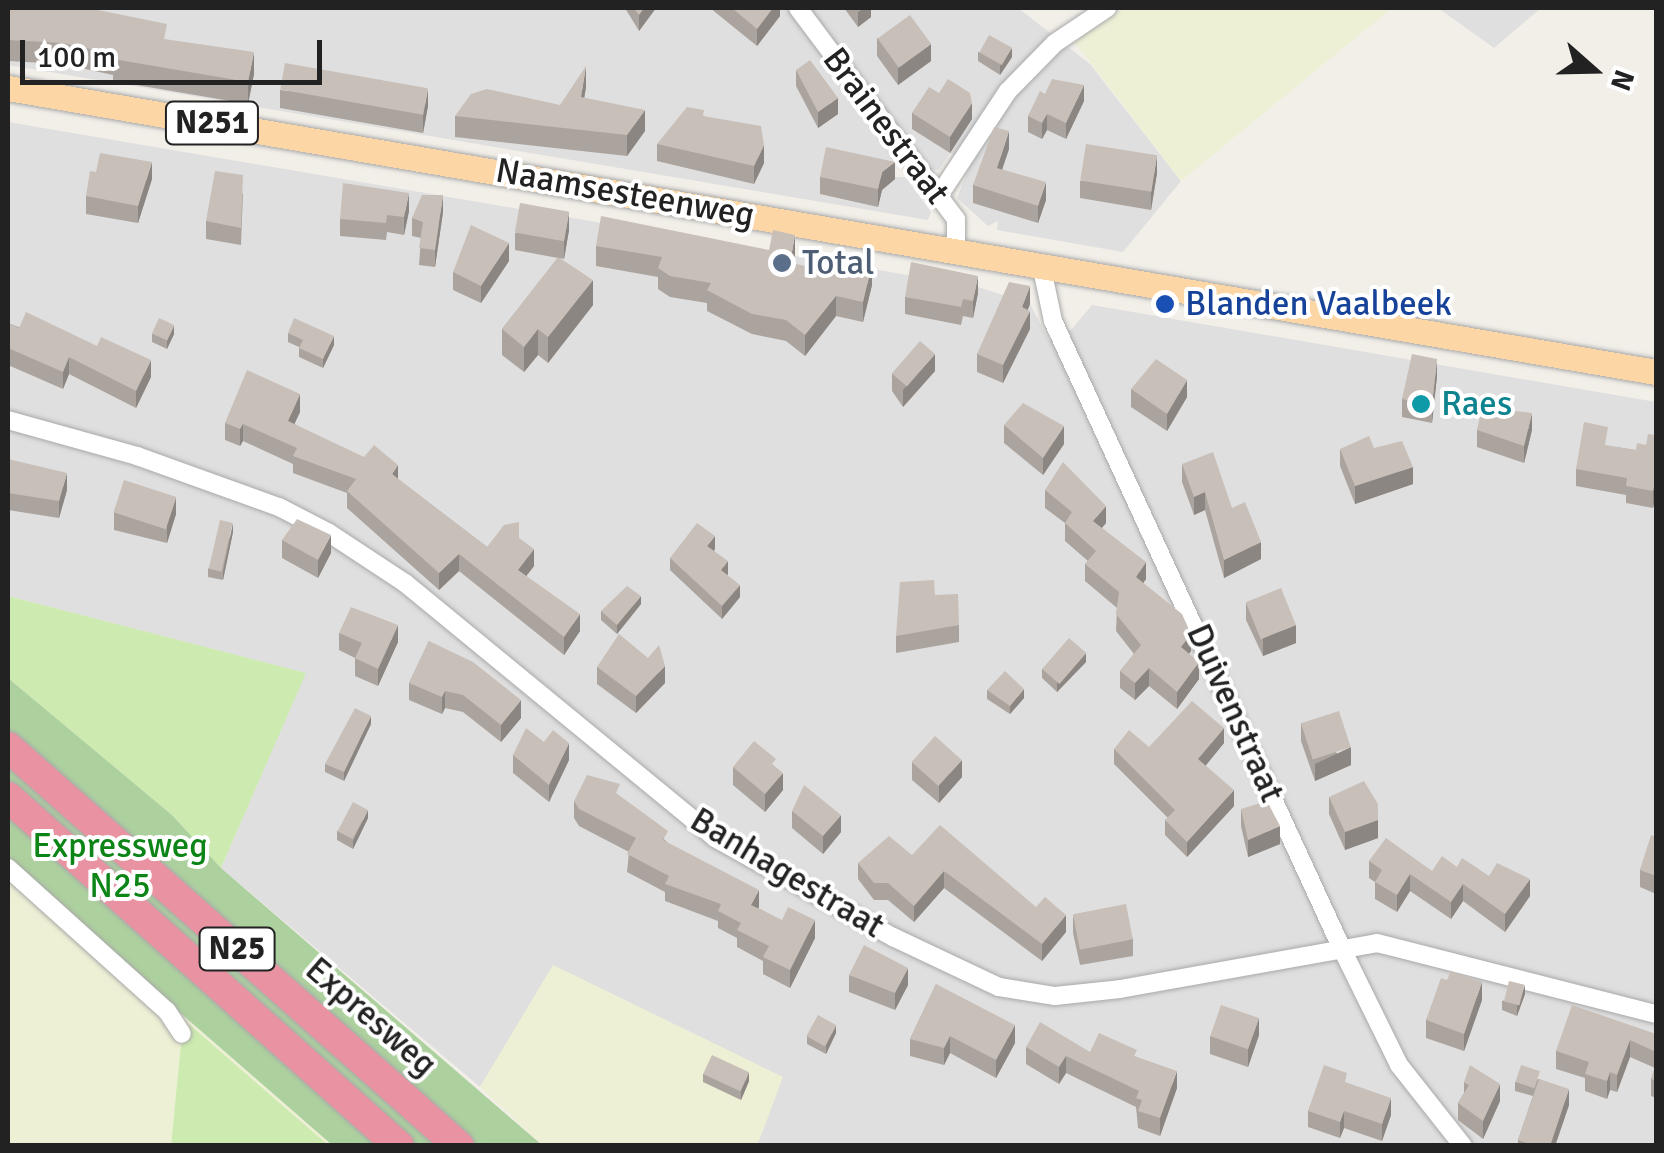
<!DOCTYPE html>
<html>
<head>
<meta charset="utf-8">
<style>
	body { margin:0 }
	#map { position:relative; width:1664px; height:1153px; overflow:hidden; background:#f2efe9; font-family:Signika,sans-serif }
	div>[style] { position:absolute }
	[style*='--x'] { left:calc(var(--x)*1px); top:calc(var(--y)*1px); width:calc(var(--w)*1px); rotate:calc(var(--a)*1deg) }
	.residential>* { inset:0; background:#e0dfdf }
	.farmland>* { inset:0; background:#eef0d5 }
	.grass>* { inset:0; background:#cdebb0 }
	.forest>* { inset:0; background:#add19e }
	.roads { filter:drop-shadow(0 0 2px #a9a9a9) drop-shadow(0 0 2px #a9a9a9) }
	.street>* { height:18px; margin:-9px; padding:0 9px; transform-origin:9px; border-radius:9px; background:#fff }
	.primary>* { height:25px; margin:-12.5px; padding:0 12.5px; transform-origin:12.5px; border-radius:12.5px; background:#fcd6a4 }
	.highway>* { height:30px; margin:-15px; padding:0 15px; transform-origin:15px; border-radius:15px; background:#e892a2 }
	.wall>* { inset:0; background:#aba49e }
	.shaded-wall>* { inset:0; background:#8b8681 }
	.building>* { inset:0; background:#c7bfb8; transform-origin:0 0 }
	.dots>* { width:28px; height:28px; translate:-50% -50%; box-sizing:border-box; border:5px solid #fff; border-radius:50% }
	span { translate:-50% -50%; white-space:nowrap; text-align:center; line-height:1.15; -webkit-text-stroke:8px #fff; paint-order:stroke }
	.shield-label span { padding:2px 8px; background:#fff; border:2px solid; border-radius:8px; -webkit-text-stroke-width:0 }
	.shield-label { font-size:32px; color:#222; font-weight:700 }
	.street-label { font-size:35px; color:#222 }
	.service-label { font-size:35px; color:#4e5e75 }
	.left { translate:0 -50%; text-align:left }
	.transit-label { font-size:35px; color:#164399 }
	.culture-label { font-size:35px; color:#0d838f }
	.park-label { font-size:35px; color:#0c8416 }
	.frame { position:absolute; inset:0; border:10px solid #222; pointer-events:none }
	.north { position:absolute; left:1544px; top:20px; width:100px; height:100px; -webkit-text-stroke:8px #fff; paint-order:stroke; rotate:110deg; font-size:28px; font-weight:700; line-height:40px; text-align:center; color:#222 }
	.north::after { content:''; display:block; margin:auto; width:35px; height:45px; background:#222; clip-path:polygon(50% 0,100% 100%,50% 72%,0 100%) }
	.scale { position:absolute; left:20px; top:40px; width:302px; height:45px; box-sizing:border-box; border:5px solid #222; border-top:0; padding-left:12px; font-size:30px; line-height:35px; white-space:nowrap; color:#222; -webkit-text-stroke:8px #fff; paint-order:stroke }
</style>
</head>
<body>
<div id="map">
	<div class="residential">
		<div style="clip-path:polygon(8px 8px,1018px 8px,1090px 64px,1181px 181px,1123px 252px,997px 230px,998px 221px,988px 226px,957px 198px,970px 165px,950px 153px,939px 170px,929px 169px,883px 106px,866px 121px,894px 159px,890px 177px,905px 177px,931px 212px,928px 220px,8px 65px)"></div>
		<div style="clip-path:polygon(1438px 8px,1541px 8px,1494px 48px)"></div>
		<div style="clip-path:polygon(8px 122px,978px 287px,1030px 304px,1049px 340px,1072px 329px,1092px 305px,1656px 402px,1656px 1145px,757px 1145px,782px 1077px,554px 966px,480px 1087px,221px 868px,305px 673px,8px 596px)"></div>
	</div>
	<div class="farmland">
		<div style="clip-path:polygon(1124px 8px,1392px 8px,1181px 181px,1074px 41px)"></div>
		<div style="clip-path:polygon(8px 863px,332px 1145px,8px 1145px)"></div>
		<div style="clip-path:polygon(553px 965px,783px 1077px,757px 1146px,542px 1145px,480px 1087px)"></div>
	</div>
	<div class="grass">
		<div style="clip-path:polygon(8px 596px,306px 673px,221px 868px,172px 815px,8px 678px)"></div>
		<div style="clip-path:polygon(190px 1025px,328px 1145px,171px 1146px,182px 1034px)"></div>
	</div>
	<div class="forest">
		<div style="clip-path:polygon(8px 678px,172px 815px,221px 868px,542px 1145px,332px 1145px,8px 863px)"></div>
	</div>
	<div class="roads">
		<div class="street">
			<div style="--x:798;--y:8;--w:264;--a:53.2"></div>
			<div style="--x:956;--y:219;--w:30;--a:90"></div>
			<div style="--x:938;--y:197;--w:127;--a:-56.6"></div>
			<div style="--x:1008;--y:91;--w:67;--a:-45.6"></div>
			<div style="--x:1055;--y:43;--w:63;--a:-33.9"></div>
			<div style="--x:1041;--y:264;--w:58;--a:78.1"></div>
			<div style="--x:1053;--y:321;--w:689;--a:65.29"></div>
			<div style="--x:1341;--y:947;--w:131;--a:63.8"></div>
			<div style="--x:1399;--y:1065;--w:103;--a:51.7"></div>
			<div style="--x:8;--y:420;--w:134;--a:15.6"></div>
			<div style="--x:137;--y:456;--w:151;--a:19.8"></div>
			<div style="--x:279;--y:507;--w:56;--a:27.5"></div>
			<div style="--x:329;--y:533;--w:91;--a:33.3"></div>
			<div style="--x:405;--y:583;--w:401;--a:39.4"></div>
			<div style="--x:715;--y:838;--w:204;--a:29.1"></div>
			<div style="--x:893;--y:937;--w:117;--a:25.3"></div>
			<div style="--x:999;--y:987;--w:57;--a:9.1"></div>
			<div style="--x:1055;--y:996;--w:65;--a:-6.1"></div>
			<div style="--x:1120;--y:989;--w:261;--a:-10.1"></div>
			<div style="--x:1377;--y:943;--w:288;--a:14.3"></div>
			<div style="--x:8;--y:868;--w:214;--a:42"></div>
			<div style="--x:167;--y:1011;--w:27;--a:57"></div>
		</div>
		<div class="primary">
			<div style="--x:8;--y:88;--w:1672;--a:9.78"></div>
		</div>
		<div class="highway">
			<div style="--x:8;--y:747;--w:602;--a:41.5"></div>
			<div style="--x:8;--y:797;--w:524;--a:41.75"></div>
		</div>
	</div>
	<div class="wall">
		<div style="clip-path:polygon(8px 8px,167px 40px,254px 74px,248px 104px,113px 81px,113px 75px,62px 64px,8px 61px)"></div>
		<div style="clip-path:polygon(625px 8px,656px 8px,639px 31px)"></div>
		<div style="clip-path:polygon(710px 8px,780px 8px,780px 16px,757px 46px)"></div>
		<div style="clip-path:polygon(844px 8px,871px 8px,871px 17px,858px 27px)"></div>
		<div style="clip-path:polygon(877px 38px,931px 61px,898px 85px,877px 56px)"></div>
		<div style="clip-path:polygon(978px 52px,1012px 57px,1000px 75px,978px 61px)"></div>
		<div style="clip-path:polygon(796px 70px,838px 114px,818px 128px,796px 86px)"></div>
		<div style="clip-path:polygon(586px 87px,584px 98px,645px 131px,627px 156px,455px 137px,455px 116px,560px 105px)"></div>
		<div style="clip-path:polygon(280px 90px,428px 106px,423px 133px,280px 108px)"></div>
		<div style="clip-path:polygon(939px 93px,972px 119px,950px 153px,912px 129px,912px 113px)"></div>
		<div style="clip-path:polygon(1045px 94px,1084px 101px,1066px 139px,1047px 130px,1042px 139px,1028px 132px,1028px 116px)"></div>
		<div style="clip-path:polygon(704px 116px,764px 163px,754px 184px,657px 161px,657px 144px)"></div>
		<div style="clip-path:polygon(1009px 149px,1002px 169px,1046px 200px,1038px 223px,973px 203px,973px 185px)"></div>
		<div style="clip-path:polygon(1157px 173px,1151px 210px,1080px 198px,1080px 181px)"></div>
		<div style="clip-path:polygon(820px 177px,895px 179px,882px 190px,878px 207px,820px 194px)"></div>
		<div style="clip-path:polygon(152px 179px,138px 223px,86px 214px,86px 196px)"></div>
		<div style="clip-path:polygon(243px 193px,241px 245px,206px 239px,206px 221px)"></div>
		<div style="clip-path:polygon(409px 211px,404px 235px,387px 232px,386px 240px,340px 236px,340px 219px)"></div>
		<div style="clip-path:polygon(443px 212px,435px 267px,419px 265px,421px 238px,412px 236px,412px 218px)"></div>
		<div style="clip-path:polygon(569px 230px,564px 259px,560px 258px,593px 305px,548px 363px,538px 355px,524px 372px,502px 355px,502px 329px,558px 258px,515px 250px,515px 233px)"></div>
		<div style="clip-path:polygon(596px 246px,795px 255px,794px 264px,872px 285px,863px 322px,836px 316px,805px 356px,786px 341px,752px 334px,707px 311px,707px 303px,670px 297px,658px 289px,658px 277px,596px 266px)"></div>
		<div style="clip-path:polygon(509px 261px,481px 303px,453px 290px,453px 272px)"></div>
		<div style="clip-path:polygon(978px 293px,973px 318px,963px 316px,961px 325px,905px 314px,905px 297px)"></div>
		<div style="clip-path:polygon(1030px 304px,1027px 310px,1030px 329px,1003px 383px,977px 372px,977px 354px)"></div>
		<div style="clip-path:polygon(8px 323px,151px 377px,136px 408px,69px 374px,63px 389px,8px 365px)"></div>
		<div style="clip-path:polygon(288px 333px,334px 345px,323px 368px,299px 357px,299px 347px,288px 342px)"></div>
		<div style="clip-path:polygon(152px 334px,174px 334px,167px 349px,152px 342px)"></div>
		<div style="clip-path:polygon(935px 371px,903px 407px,892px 391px,892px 373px)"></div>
		<div style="clip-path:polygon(1437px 376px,1432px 423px,1402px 417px,1402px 399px)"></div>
		<div style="clip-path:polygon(1131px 389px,1187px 397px,1167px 431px,1131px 407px)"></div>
		<div style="clip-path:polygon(300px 412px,294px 424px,398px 479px,487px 547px,519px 538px,534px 566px,526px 576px,580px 631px,564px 655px,459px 571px,439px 590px,347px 508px,347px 493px,293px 473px,293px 464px,243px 441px,240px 446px,225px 440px,225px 423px)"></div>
		<div style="clip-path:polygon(1004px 425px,1064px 444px,1043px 475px,1004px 443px)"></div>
		<div style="clip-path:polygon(1477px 430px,1532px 430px,1524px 463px,1477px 447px)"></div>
		<div style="clip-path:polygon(1656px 435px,1656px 494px,1653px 508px,1626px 503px,1626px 495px,1576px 486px,1576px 469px,1608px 446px,1636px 450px,1646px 445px)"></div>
		<div style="clip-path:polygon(1374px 448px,1413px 484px,1355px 504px,1340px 466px,1340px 449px)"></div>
		<div style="clip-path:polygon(8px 459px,67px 490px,59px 518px,8px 510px)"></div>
		<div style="clip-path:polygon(1182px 464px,1232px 508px,1261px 559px,1224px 578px,1205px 510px,1194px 515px,1182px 482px)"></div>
		<div style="clip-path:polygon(1045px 490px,1106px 523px,1102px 528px,1146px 579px,1143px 583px,1191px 651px,1189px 654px,1199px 679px,1177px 709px,1149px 686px,1135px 700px,1120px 688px,1120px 671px,1134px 654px,1116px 631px,1117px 608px,1085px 581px,1085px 564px,1088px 561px,1065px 541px,1065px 523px,1045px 508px)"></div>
		<div style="clip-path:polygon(114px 512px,176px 514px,167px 543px,114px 530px)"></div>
		<div style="clip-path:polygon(233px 532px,223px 580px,208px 577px,208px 569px)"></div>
		<div style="clip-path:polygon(282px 540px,331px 553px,318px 578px,282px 558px)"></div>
		<div style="clip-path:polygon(715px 549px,714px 550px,740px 597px,722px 619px,670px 570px,670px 558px)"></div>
		<div style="clip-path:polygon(935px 595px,959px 625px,959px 642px,896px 653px,896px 636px)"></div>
		<div style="clip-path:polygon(1246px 603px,1296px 643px,1263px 656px,1246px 620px)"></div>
		<div style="clip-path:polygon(641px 604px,617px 634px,601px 620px,601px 611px)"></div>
		<div style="clip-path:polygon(339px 633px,398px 642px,378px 686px,355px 676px,355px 658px,339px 650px)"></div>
		<div style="clip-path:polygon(429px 641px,521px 718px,501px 742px,463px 712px,445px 708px,442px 714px,409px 700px,409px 683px)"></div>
		<div style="clip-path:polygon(648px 658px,665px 683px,636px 713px,597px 684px,597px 667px)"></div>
		<div style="clip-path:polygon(1086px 662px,1057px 692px,1042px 678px,1042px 669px)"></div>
		<div style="clip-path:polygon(987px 690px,1024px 698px,1010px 714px,987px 699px)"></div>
		<div style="clip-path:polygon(1301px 723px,1351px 765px,1315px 781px,1301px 741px)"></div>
		<div style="clip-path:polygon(371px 724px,344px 781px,325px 772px,325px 764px)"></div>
		<div style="clip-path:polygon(544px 742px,569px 760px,549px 802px,513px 773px,513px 755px)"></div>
		<div style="clip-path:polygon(1224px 743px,1205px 766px,1234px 806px,1187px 857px,1165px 835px,1165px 820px,1168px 818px,1114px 764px,1114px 749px)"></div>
		<div style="clip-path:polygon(912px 762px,962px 777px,939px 803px,912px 780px)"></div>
		<div style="clip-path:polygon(733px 767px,776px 768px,783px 790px,765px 812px,733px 785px)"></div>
		<div style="clip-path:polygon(620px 797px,668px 843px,758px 908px,815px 938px,790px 988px,763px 974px,763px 961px,737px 947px,737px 938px,718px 928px,718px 921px,665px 901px,665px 892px,627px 872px,629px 852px,579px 826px,574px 818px,574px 801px)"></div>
		<div style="clip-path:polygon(1329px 797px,1378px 804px,1378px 838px,1345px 850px,1329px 814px)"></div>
		<div style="clip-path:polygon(1241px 809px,1280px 844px,1248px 857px,1241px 826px)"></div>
		<div style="clip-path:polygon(792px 811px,841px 832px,823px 854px,792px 828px)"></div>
		<div style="clip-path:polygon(368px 818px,353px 849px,337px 840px,337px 831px)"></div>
		<div style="clip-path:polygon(1656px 837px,1656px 894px,1640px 887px,1640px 870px)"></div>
		<div style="clip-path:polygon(912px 855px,1066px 932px,1042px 961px,944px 888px,914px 922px,888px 900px,874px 900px,858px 879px,858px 863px)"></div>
		<div style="clip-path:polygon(1369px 861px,1432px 871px,1457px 867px,1489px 876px,1530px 896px,1505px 932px,1463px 901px,1451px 919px,1410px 891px,1397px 912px,1375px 899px,1375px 882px,1369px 878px)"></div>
		<div style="clip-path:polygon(1073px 916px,1133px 939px,1133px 956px,1080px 965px,1073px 933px)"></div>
		<div style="clip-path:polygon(849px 975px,908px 985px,895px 1010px,849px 992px)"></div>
		<div style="clip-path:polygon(1447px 980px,1482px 1000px,1464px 1051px,1426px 1038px,1426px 1020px)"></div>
		<div style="clip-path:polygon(936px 984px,1015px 1043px,996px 1078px,950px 1053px,944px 1065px,910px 1056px,910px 1039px)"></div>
		<div style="clip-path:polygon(1525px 994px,1517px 1016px,1502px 1010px,1502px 1001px)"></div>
		<div style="clip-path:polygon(836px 1033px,826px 1054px,807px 1044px,807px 1036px)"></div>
		<div style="clip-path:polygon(1656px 1034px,1656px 1098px,1651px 1096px,1651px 1079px,1655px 1068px,1630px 1057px,1617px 1092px,1610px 1090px,1607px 1099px,1585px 1091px,1585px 1078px,1556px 1069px,1556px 1051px)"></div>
		<div style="clip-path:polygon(1259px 1035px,1248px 1067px,1210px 1054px,1210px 1036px)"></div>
		<div style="clip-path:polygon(1026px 1047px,1137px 1057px,1177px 1088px,1160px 1136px,1138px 1128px,1136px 1107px,1066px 1073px,1059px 1084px,1026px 1064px)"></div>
		<div style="clip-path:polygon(703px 1074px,749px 1081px,741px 1100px,703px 1082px)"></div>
		<div style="clip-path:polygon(1540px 1079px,1569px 1105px,1555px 1146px,1518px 1146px,1518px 1140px,1533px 1096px,1515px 1091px,1515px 1082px)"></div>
		<div style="clip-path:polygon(1464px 1082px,1500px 1101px,1483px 1139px,1458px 1120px,1458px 1103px,1464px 1093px)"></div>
		<div style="clip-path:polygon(1347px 1083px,1391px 1115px,1382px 1141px,1344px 1128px,1340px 1138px,1308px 1127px,1308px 1111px)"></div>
	</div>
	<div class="shaded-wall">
		<div style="clip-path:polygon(644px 8px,656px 8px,639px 31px,639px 15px)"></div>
		<div style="clip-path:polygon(773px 8px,780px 8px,780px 16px,757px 46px,757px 29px)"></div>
		<div style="clip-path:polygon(864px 8px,871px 8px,871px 17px,858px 27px,858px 12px)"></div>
		<div style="clip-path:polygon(931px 44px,931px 61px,898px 85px,898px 68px)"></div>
		<div style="clip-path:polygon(1012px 48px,1012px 57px,1000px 75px,1000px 66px)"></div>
		<div style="clip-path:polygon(254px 52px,254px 74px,248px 104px,248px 82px)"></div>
		<div style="clip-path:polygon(586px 66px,586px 87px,581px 118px,581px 97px)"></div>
		<div style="clip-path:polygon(1084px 85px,1084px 101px,1066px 139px,1066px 123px)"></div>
		<div style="clip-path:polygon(428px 89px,428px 106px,423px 133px,423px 116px)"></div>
		<div style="clip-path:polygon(838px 98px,838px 114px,818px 128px,818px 112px)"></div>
		<div style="clip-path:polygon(972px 103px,972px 119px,950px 153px,950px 137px)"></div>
		<div style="clip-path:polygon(645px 110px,645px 131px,627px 156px,627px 135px)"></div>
		<div style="clip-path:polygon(1047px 114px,1047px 130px,1042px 139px,1042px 123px)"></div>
		<div style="clip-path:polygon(1009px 131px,1009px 149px,997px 185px,997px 168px)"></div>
		<div style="clip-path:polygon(764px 145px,764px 163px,754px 184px,754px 166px)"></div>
		<div style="clip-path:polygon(1157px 155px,1157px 173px,1151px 210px,1151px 193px)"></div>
		<div style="clip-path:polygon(152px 162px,152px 179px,138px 223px,138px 206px)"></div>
		<div style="clip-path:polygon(895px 162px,895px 179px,882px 190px,878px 207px,878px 189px,882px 172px)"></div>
		<div style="clip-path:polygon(1046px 182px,1046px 200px,1038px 223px,1038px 206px)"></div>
		<div style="clip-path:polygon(409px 193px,409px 211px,404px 235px,404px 217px)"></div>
		<div style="clip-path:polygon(443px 195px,443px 212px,435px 267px,435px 250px)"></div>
		<div style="clip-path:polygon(569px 212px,569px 230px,564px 259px,564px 241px)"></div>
		<div style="clip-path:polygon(795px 235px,795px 255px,790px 283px,790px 263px)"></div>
		<div style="clip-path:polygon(509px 243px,509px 261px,481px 303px,481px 286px)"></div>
		<div style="clip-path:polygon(872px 264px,872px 285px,863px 322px,863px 302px)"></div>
		<div style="clip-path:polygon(978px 276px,978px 293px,973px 318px,973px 301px)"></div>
		<div style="clip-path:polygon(593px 280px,593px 305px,548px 363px,548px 337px)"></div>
		<div style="clip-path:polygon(1030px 286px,1030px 304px,1022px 325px,1022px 307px)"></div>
		<div style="clip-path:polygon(836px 296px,836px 316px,805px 356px,805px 335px)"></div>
		<div style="clip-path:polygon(1030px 311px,1030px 329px,1003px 383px,1003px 365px)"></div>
		<div style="clip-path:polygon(174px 325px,174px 334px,167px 349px,167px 340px)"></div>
		<div style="clip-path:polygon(538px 329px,538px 355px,524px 372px,524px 347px)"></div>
		<div style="clip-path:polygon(334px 336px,334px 345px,323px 368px,323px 359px)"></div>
		<div style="clip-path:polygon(935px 354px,935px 371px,903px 407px,903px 390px)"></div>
		<div style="clip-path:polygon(69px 357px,69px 374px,63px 389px,63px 372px)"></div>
		<div style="clip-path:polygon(1437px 359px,1437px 376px,1432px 423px,1432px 406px)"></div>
		<div style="clip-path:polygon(151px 360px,151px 377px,136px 408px,136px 391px)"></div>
		<div style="clip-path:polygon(1187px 380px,1187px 397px,1167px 431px,1167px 414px)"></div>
		<div style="clip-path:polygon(300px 394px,300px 412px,288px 438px,288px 421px)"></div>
		<div style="clip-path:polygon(1532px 413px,1532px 430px,1524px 463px,1524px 446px)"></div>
		<div style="clip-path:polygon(243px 424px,243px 441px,240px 446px,240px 429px)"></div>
		<div style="clip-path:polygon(1064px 426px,1064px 444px,1043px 475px,1043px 458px)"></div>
		<div style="clip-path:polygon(398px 465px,398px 482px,392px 474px)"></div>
		<div style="clip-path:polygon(1413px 467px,1413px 484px,1355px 504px,1355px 486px)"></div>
		<div style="clip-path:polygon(67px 473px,67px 490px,59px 518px,59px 501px)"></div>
		<div style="clip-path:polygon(1656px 477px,1656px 494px,1653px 508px,1653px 491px)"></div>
		<div style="clip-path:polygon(1205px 492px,1205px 510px,1194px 515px,1194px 497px)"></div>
		<div style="clip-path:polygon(176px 497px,176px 514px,167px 543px,167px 525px)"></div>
		<div style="clip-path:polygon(1106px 506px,1106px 523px,1093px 538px,1093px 521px)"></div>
		<div style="clip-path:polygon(233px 523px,233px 532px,223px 580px,223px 572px)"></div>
		<div style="clip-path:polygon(331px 535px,331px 553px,318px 578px,318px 560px)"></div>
		<div style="clip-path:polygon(715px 536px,715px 549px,707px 558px,707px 546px)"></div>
		<div style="clip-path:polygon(1261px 542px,1261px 559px,1224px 578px,1224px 560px)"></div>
		<div style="clip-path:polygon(534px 549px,534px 566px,518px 587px,518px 570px)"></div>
		<div style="clip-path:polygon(459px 554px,459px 571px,439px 590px,439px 573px)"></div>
		<div style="clip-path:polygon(728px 561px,728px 574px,721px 582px,721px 570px)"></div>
		<div style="clip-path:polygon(1146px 562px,1146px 579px,1136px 594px,1136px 577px)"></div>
		<div style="clip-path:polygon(740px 585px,740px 597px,722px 619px,722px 606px)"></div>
		<div style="clip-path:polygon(641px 596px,641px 604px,617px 634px,617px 625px)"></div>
		<div style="clip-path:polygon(580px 614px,580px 631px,564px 655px,564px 637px)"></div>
		<div style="clip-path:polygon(398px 625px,398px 642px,378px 686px,378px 669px)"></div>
		<div style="clip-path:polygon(1296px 625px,1296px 643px,1263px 656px,1263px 638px)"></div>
		<div style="clip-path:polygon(1191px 634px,1191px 651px,1181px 664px,1181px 647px)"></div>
		<div style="clip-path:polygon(1086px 653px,1086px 662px,1057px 692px,1057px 683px)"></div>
		<div style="clip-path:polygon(1199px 662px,1199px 679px,1177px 709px,1177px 692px)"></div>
		<div style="clip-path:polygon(665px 666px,665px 683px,636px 713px,636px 696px)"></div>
		<div style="clip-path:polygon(1149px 668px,1149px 686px,1135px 700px,1135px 683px)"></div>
		<div style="clip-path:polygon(1024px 689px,1024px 698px,1010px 714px,1010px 706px)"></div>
		<div style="clip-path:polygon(445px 691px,445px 708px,442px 714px,442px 697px)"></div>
		<div style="clip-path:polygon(521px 700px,521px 718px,501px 742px,501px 725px)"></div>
		<div style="clip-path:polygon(371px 716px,371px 724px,344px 781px,344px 772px)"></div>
		<div style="clip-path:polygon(1224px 728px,1224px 743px,1198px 775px,1198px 759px)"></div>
		<div style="clip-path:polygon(569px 743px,569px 760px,549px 802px,549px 785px)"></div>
		<div style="clip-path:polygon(1351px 747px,1351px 765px,1315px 781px,1315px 764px)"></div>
		<div style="clip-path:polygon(962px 760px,962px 777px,939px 803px,939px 785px)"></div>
		<div style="clip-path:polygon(783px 773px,783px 790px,765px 812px,765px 794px)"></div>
		<div style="clip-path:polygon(1234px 790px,1234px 806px,1187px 857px,1187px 842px)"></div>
		<div style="clip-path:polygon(368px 810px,368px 818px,353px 849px,353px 841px)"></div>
		<div style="clip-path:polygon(841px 815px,841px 832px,823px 854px,823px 836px)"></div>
		<div style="clip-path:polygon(1378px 820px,1378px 838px,1345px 850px,1345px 832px)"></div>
		<div style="clip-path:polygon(1280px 826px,1280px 844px,1248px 857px,1248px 840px)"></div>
		<div style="clip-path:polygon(944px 871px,944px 888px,914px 922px,914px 906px)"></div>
		<div style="clip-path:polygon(1410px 874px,1410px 891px,1397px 912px,1397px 895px)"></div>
		<div style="clip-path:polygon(1530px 879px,1530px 896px,1505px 932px,1505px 914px)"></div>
		<div style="clip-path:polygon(1463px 884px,1463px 901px,1451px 919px,1451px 902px)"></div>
		<div style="clip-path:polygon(759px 890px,759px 907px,751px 922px,751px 905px)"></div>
		<div style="clip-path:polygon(1066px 915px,1066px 932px,1042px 961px,1042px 944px)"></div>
		<div style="clip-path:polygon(815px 920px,815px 938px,790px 988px,790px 970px)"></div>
		<div style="clip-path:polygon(908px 968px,908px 985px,895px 1010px,895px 993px)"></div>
		<div style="clip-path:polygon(1482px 982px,1482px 1000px,1464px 1051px,1464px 1034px)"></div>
		<div style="clip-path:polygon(1525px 985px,1525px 994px,1517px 1016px,1517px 1007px)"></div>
		<div style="clip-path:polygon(1259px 1018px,1259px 1035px,1248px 1067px,1248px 1049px)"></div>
		<div style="clip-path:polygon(836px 1025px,836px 1033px,826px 1054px,826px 1046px)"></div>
		<div style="clip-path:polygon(1015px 1025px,1015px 1043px,996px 1078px,996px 1060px)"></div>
		<div style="clip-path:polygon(950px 1036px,950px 1053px,944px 1065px,944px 1048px)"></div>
		<div style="clip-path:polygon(1630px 1040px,1630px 1057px,1617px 1092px,1617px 1075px)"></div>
		<div style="clip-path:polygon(1066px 1056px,1066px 1073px,1059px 1084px,1059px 1067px)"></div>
		<div style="clip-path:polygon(1177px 1071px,1177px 1088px,1160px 1136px,1160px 1118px)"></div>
		<div style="clip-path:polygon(749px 1072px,749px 1081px,741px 1100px,741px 1091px)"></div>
		<div style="clip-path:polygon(1610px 1072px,1610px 1090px,1607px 1099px,1607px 1081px)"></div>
		<div style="clip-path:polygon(1500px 1084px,1500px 1101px,1483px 1139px,1483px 1121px)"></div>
		<div style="clip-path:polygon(1569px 1089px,1569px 1105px,1555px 1146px,1550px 1146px)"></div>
		<div style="clip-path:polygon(1391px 1098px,1391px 1115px,1382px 1141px,1382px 1124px)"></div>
		<div style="clip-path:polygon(1344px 1111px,1344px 1128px,1340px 1138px,1340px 1122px)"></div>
	</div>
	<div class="building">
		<div style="clip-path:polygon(8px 8px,88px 8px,167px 24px,164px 39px,254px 52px,248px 82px,113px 59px,114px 54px,62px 43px,8px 40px)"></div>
		<div style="clip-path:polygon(634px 8px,644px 8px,639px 15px)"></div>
		<div style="clip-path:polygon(732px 8px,773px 8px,757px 29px)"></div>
		<div style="left:910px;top:15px;width:36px;height:40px;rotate:54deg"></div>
		<div style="left:989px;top:35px;width:26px;height:20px;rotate:29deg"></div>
		<div style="clip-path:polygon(810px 60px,838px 98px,818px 112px,796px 70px)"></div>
		<div style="left:285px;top:63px;width:145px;height:27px;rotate:10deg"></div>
		<div style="clip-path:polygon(586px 66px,581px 97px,645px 110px,627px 135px,455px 116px,471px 94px,487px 89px,560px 105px)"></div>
		<div style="clip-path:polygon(948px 79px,970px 93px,972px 103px,950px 137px,912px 113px,929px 87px,939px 93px)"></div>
		<div style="clip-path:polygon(1052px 79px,1084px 85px,1066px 123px,1047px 114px,1042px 123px,1028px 116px,1040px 91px,1045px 94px)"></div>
		<div style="clip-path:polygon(687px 107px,704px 110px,703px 116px,761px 126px,764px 145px,754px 166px,657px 144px)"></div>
		<div style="clip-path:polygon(994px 127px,1009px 131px,997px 168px,1046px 182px,1038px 206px,973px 185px)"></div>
		<div style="left:1086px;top:144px;width:72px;height:37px;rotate:9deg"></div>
		<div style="clip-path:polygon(826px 147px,895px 162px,882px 172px,878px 189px,820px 177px)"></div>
		<div style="clip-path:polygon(100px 153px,152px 162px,138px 206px,86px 196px,90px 171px,96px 172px)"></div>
		<div style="clip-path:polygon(215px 171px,243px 175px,241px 228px,206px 221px)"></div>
		<div style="clip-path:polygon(343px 183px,409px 193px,404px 217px,387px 215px,386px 223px,340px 219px)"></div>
		<div style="clip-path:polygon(422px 195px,443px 195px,435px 250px,419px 248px,423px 222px,412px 218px)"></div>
		<div style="left:520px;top:203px;width:50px;height:30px;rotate:10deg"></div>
		<div style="clip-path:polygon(601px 216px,769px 250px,773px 230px,795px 235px,790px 263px,843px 273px,847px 259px,872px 264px,863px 302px,836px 296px,805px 335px,786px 320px,752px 314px,707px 290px,711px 283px,670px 276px,658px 268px,662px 257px,596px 246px)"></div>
		<div style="clip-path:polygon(471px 225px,509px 243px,481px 286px,453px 272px)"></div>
		<div style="clip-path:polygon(558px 257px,593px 280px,548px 337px,538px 329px,524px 347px,502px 329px)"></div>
		<div style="clip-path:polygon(911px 262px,978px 276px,973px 301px,963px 299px,961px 307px,905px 297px)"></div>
		<div style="clip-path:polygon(1009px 282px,1030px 286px,1022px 307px,1030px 311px,1003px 365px,977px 354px)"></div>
		<div style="clip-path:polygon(26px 312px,97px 346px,101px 337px,151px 360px,136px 391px,69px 357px,63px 372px,8px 348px,8px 323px,19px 328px)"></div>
		<div style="left:159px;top:318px;width:17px;height:17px;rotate:25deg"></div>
		<div style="clip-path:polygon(294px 318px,334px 336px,323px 359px,299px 348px,303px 340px,288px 333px)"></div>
		<div style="left:920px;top:341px;width:20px;height:43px;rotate:41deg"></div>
		<div style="clip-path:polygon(1412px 354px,1437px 359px,1432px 406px,1402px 399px)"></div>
		<div style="clip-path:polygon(1156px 359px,1187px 380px,1167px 414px,1131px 389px)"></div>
		<div style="clip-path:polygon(247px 370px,300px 394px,288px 421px,364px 457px,374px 445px,398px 465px,392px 474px,487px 547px,504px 525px,519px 522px,519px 538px,534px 549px,518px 570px,580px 614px,564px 637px,459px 554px,439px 573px,347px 491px,356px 479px,293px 456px,297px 448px,243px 424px,240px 429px,225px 423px)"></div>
		<div style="clip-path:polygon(1023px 403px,1064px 426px,1043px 458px,1004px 425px)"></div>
		<div style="clip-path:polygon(1482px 407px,1532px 413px,1524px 446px,1477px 430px)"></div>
		<div style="clip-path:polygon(1584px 422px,1608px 427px,1605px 445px,1636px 450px,1637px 443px,1646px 445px,1648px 434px,1656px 435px,1656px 477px,1653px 491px,1626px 486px,1627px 478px,1576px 469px)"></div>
		<div style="clip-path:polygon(1369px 436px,1374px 448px,1402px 441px,1413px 467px,1355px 486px,1340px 449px)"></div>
		<div style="clip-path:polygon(1213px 452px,1232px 508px,1245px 502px,1261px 542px,1224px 560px,1205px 492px,1194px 497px,1182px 464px)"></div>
		<div style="clip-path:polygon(8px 459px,67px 473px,59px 501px,8px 493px)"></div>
		<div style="clip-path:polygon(1063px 462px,1106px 506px,1093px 521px,1146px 562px,1136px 577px,1182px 614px,1191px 634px,1181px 647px,1199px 662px,1177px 692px,1149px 668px,1135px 683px,1120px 671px,1141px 645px,1116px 614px,1119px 592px,1085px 564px,1096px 551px,1065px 523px,1072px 512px,1045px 490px)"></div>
		<div style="left:124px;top:480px;width:55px;height:34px;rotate:18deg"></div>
		<div style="clip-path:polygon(297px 519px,331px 535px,318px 560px,282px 540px)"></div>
		<div style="left:220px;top:520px;width:13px;height:50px;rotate:13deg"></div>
		<div style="clip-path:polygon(697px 523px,715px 536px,707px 546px,728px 561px,721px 570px,740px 585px,722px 606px,670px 558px)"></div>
		<div style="clip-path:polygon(934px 580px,935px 595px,958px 594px,959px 625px,896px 636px,900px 582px)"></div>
		<div style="clip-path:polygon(627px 586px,641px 596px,617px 625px,601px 611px)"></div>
		<div style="left:1281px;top:588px;width:40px;height:38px;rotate:68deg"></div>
		<div style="clip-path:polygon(351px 607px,398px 625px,378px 669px,355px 658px,362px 643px,339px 633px)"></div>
		<div style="clip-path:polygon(619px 634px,648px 658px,659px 645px,665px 666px,636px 696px,597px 667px)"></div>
		<div style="left:1069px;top:638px;width:23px;height:41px;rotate:41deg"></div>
		<div style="clip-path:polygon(429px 641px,473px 662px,521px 700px,501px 725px,463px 695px,445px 691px,442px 697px,409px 683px)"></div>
		<div style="clip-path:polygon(1005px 671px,1024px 689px,1010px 706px,987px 690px)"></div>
		<div style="clip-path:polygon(1192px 701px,1224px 728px,1198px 759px,1234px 790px,1187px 842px,1165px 820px,1175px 810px,1114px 749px,1129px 730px,1149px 747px)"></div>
		<div style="clip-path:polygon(355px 708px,371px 716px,344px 772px,325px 764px)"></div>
		<div style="left:1339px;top:711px;width:38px;height:40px;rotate:72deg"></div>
		<div style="clip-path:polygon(526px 728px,544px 742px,553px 730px,569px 743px,549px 785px,513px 755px)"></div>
		<div style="left:935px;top:736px;width:36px;height:35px;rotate:42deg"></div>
		<div style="clip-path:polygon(754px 741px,776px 759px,772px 764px,783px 773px,765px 794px,733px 767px)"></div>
		<div style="clip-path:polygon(587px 775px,620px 784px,616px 793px,668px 831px,663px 840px,759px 890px,751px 905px,782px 920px,788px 907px,815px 920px,790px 970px,763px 957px,769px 946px,737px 930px,741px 923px,718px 911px,721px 904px,665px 884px,669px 876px,627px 854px,636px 838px,579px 809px,574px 801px)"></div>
		<div style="clip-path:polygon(1364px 781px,1378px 804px,1378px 820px,1345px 832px,1329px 797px)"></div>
		<div style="clip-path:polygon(804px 785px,841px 815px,823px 836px,792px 811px)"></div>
		<div style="clip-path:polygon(1267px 801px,1280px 826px,1248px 840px,1241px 809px)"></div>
		<div style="left:353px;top:802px;width:17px;height:33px;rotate:28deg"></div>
		<div style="clip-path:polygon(940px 825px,1036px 907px,1045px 897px,1066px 915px,1042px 944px,944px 871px,914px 906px,888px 883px,874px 883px,858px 863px,889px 836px,912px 855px)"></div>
		<div style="clip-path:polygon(1651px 835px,1656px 837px,1656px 876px,1640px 870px)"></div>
		<div style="clip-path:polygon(1386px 838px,1432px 871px,1442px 856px,1457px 867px,1462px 858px,1489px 876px,1497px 863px,1530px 879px,1505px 914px,1463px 884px,1451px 902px,1410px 874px,1397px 895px,1375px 882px,1382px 870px,1369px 861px)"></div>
		<div style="left:1126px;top:904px;width:36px;height:54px;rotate:79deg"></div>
		<div style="clip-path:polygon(864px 945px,908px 968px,895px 993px,849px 975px)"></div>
		<div style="clip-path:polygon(1451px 971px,1482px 982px,1464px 1034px,1426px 1020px,1441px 978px,1447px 980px)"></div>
		<div style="left:1509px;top:981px;width:16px;height:21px;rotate:14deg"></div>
		<div style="clip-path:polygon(936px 984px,1015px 1025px,996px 1060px,950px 1036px,944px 1048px,910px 1039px)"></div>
		<div style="left:1221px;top:1005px;width:40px;height:33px;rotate:19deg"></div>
		<div style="clip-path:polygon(1572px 1005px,1656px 1034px,1656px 1052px,1630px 1040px,1617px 1075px,1610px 1072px,1607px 1081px,1585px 1074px,1589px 1062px,1556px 1051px)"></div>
		<div style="left:818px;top:1015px;width:21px;height:24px;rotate:29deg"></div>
		<div style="clip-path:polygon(1040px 1022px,1090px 1052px,1099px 1033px,1137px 1050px,1134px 1056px,1177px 1071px,1160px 1118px,1138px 1111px,1142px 1100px,1136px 1098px,1139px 1091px,1066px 1056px,1059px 1067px,1026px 1047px)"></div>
		<div style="left:712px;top:1055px;width:41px;height:21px;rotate:25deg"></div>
		<div style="clip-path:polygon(1656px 1063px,1656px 1081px,1651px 1079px)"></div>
		<div style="clip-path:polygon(1324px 1065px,1347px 1073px,1345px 1082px,1391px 1098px,1382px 1124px,1344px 1111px,1340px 1122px,1308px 1111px)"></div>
		<div style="clip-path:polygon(1470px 1065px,1500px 1084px,1483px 1121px,1458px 1103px,1469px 1085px,1464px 1082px)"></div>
		<div style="left:1521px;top:1065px;width:20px;height:18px;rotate:18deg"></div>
		<div style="clip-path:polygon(1539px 1079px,1569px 1089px,1550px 1146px,1536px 1146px,1518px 1140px)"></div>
	</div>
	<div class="dots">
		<div style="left:782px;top:263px;background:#5c6f8a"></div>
		<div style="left:1165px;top:304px;background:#1a4fb4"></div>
		<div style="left:1421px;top:404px;background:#0f9aa8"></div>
	</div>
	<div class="shield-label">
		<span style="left:212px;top:123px">N251</span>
		<span style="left:237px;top:949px">N25</span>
	</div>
	<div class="street-label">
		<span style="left:886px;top:126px;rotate:53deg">Brainestraat</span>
		<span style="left:625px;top:193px;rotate:10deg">Naamsesteenweg</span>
		<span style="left:1235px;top:713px;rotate:66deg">Duivenstraat</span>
		<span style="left:787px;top:873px;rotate:31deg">Banhagestraat</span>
		<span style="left:371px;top:1017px;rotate:41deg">Expresweg</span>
	</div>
	<div class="service-label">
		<span class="left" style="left:802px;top:263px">Total</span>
	</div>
	<div class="transit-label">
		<span class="left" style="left:1185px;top:304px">Blanden Vaalbeek</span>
	</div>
	<div class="culture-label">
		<span class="left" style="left:1441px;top:404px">Raes</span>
	</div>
	<div class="park-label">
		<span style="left:120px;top:866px">Expressweg<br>N25</span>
	</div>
	<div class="frame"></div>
	<div class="north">N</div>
	<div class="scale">100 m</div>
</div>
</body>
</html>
